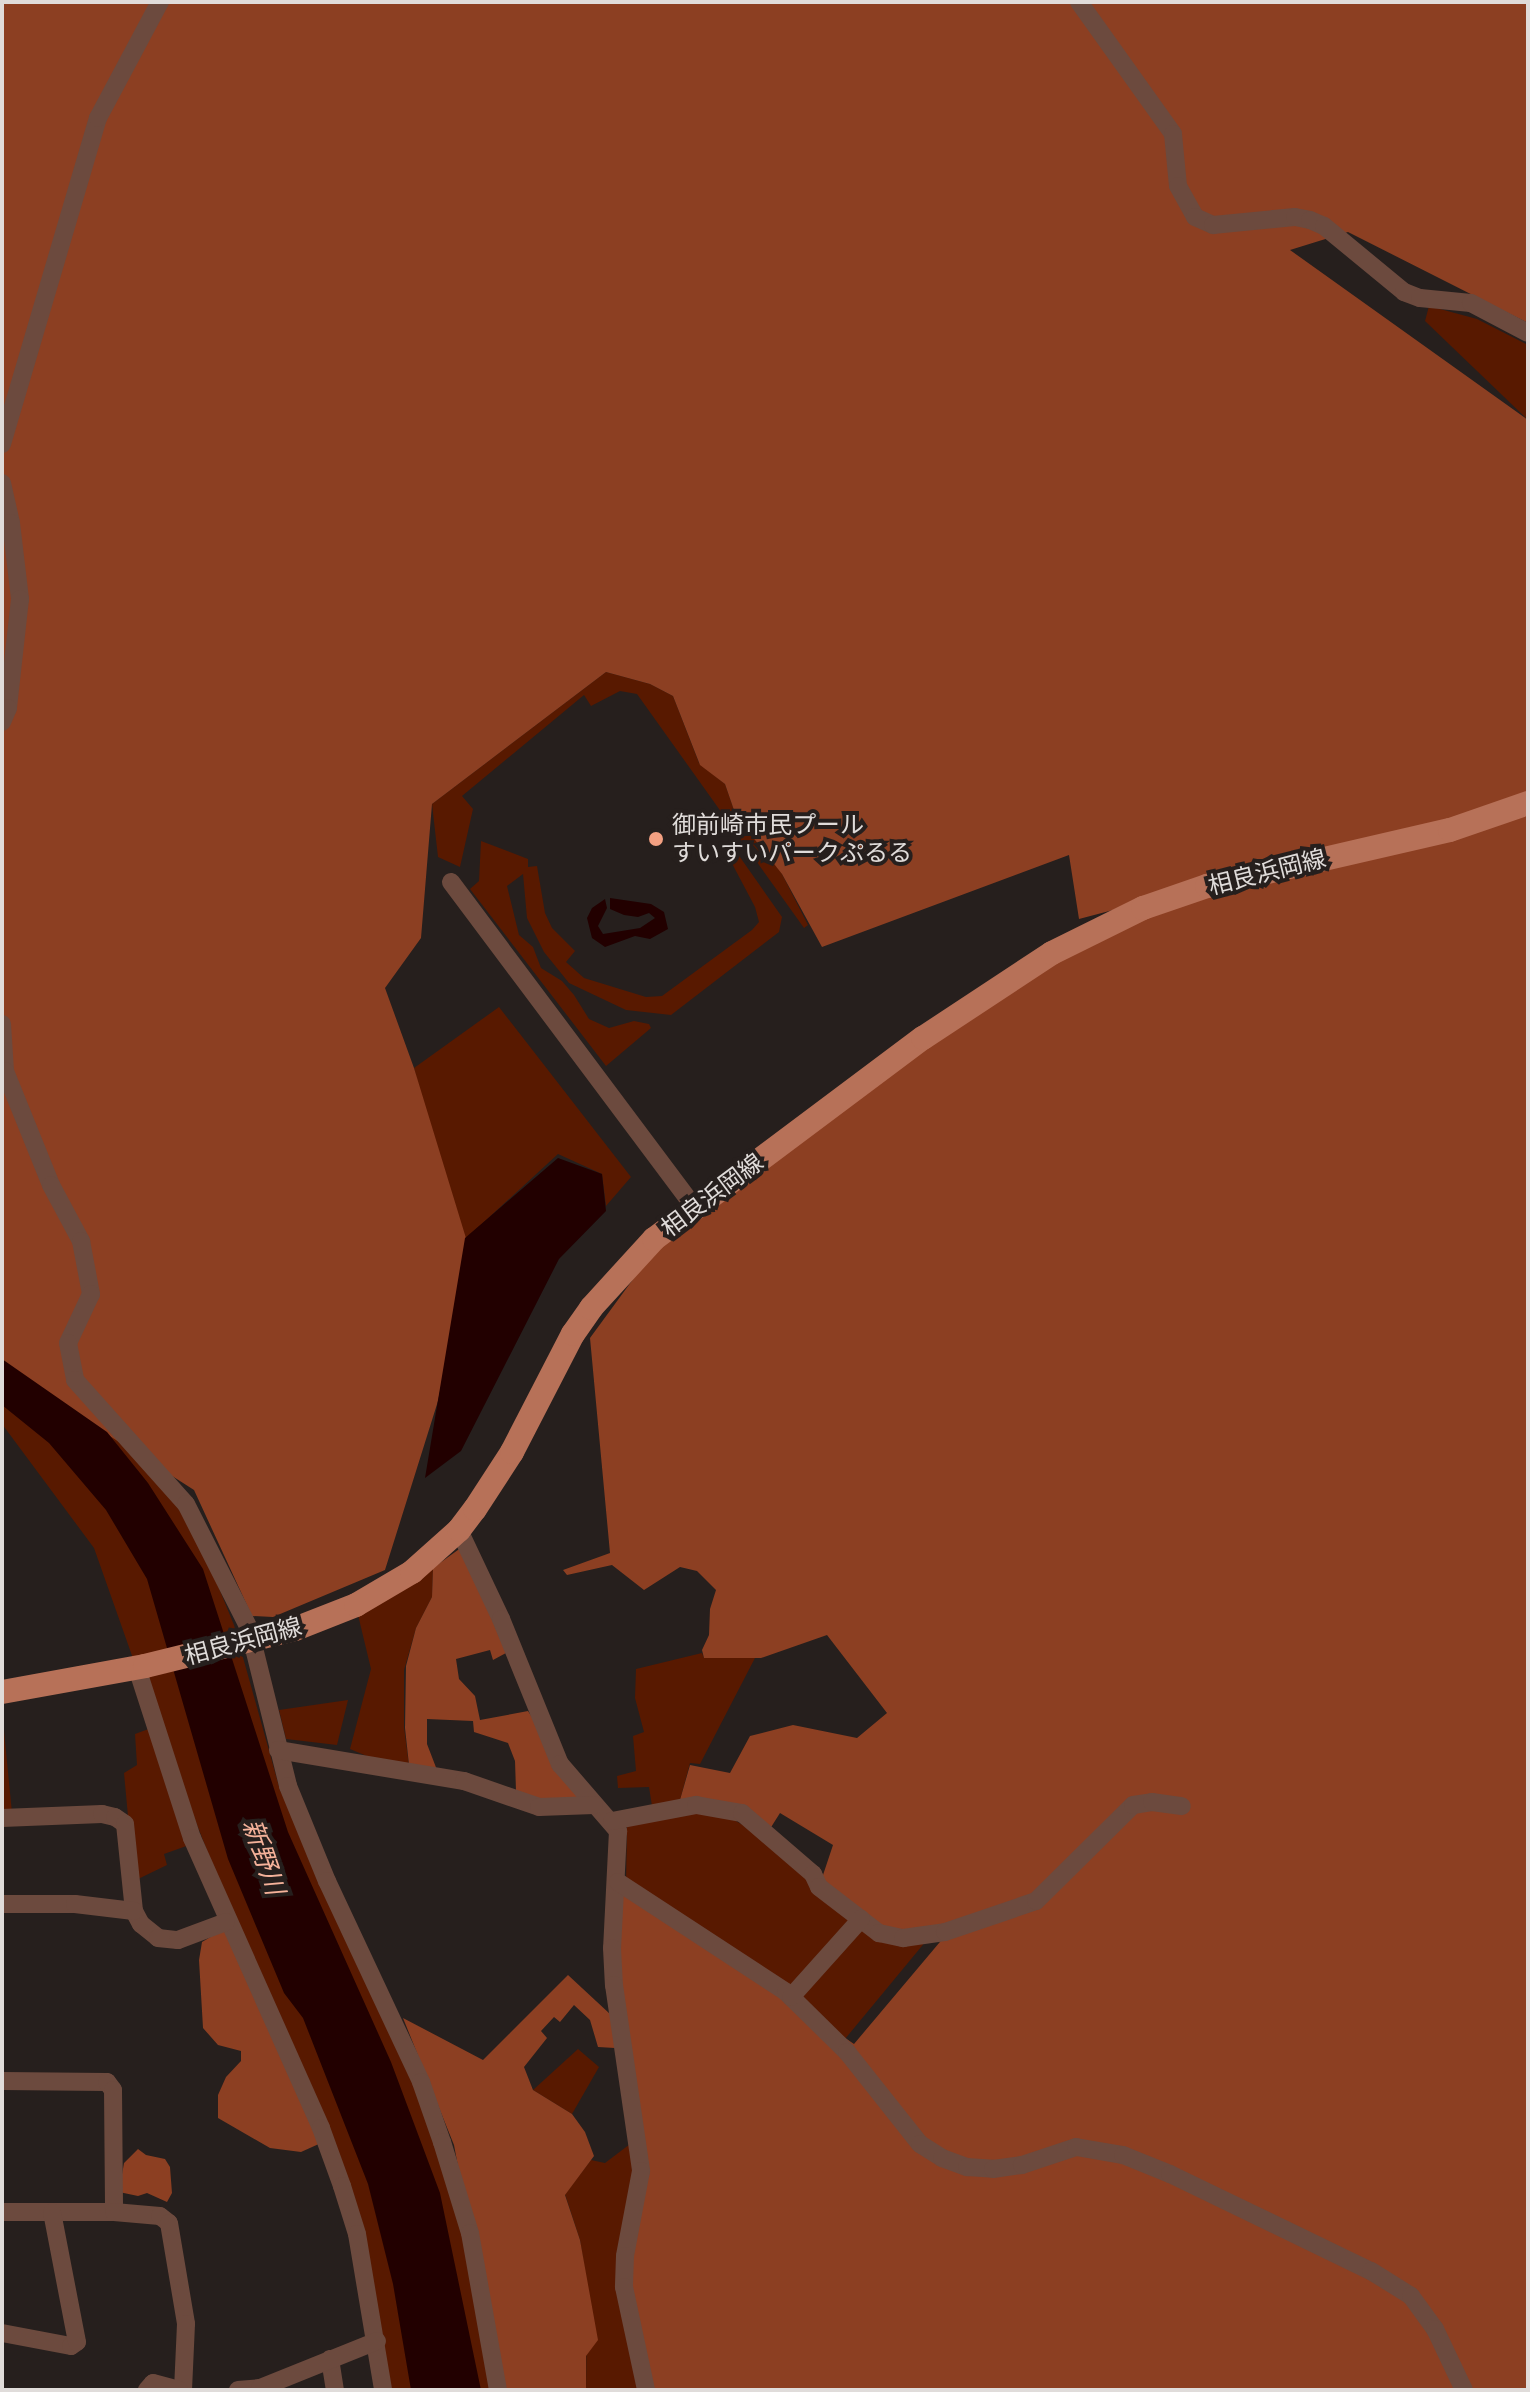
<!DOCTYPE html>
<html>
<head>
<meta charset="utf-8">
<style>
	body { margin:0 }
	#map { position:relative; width:1530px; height:2392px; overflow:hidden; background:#261f1d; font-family:Figtree,"Noto Sans JP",sans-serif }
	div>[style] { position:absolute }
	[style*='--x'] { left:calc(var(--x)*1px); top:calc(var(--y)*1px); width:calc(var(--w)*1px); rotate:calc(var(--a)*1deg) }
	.green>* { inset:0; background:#581900 }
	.forest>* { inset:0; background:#8c3f22 }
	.water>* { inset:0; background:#200 }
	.minor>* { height:18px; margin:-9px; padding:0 9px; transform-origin:9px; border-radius:9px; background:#6c4a3e }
	.major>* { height:24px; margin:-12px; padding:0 12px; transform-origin:12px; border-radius:12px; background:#b77158 }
	.dots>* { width:22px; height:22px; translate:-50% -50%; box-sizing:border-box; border:4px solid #261f1d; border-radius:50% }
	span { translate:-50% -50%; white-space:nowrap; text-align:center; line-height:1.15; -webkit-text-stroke:8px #261f1d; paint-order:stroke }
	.poi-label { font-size:24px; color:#e0dcda }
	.left { translate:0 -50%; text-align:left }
	.street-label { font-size:24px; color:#e0dcda }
	.water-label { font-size:26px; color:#f5b29a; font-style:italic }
	.frame { position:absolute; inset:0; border:4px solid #e0dcda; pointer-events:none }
</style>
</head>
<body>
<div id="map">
	<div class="green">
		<div style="clip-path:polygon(1429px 306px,1477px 319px,1528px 345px,1528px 420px,1425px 321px)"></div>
		<div style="clip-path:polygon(606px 672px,650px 684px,673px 696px,699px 763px,725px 784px,736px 816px,781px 872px,808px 925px,804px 928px,637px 694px,620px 691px,591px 706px,584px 695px,462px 796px,473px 809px,460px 867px,438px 857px,432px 804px)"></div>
		<div style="clip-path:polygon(481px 841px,528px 859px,528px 867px,537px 866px,545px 913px,552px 928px,575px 951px,566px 962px,584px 978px,646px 997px,662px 996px,752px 930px,759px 922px,755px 907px,727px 854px,735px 850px,782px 917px,779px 932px,671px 1015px,626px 1010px,569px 983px,544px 952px,527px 918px,523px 874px,507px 886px,519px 935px,533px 947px,541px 968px,562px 981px,574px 995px,589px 1019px,609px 1028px,634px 1021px,649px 1024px,651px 1028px,606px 1066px,470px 889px,479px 881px)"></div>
		<div style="clip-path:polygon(499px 1007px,631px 1177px,606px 1206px,602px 1174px,558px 1154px,459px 1245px,414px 1068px)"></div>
		<div style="clip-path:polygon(2px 1360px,81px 1398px,183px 1500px,234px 1625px,280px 1790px,410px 2057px,469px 2228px,495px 2390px,380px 2390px,357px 2234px,142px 1684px,94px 1548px,2px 1424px)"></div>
		<div style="clip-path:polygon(433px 1568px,432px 1597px,416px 1628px,404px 1670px,404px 1727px,410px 1774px,350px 1749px,371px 1669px,358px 1615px)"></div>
		<div style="clip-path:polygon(702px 1653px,704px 1658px,755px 1658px,700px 1764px,690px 1763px,680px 1800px,652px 1806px,649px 1787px,618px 1788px,617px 1776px,636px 1771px,633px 1736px,644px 1732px,635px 1698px,636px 1669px)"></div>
		<div style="clip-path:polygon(348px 1700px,337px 1745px,286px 1739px,279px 1710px)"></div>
		<div style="clip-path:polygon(2px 1710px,12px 1813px,2px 1814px)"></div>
		<div style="clip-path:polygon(154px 1727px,192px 1844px,164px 1854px,167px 1865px,134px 1881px,124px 1773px,137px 1765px,135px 1734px)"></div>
		<div style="clip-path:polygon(710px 1806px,748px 1828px,819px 1887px,931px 1935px,845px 2039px,626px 1887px,627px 1824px)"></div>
		<div style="clip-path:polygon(578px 2049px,599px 2067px,572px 2114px,533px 2090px)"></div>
		<div style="clip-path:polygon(638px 2138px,646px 2390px,586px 2390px,587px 2284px,580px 2240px,565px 2194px,591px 2160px,605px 2163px)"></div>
	</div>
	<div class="forest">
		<div style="clip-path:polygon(2px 2px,1528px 2px,1528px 323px,1348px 232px,1290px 250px,1528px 420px,1528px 791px,1492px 811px,1528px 798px,1528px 2390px,646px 2390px,624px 2287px,640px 2157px,618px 1996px,618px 1902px,628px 1890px,854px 2044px,950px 1930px,879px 1933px,819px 1887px,833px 1845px,780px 1813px,768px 1832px,680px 1800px,690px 1765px,730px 1773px,750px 1736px,793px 1725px,857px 1738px,887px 1713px,827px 1635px,761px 1658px,704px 1658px,702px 1650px,709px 1635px,710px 1609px,716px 1590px,697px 1571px,680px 1567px,644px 1590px,612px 1565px,567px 1575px,563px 1570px,610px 1553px,590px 1338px,653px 1252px,1065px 946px,1223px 881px,1079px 919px,1069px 855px,822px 947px,782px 874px,736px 816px,725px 784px,700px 765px,673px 696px,650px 684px,606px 672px,432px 804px,421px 938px,385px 988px,414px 1068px,469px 1248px,438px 1401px,385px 1570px,273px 1617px,252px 1616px,194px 1490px,2px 1367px)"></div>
		<div style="clip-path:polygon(462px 1547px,506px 1653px,493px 1660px,490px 1650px,456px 1659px,459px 1679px,475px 1696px,480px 1720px,528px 1711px,583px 1795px,584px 1802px,536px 1804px,516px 1791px,515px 1761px,508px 1743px,474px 1732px,473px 1721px,427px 1719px,427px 1744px,437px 1770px,410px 1774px,405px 1728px,406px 1666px,416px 1628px,432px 1597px,433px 1568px)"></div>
		<div style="clip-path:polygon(229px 1926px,321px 2143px,301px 2152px,270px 2148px,218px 2118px,218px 2095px,226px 2077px,241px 2061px,241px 2051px,218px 2045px,203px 2028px,199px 1960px,202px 1942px)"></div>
		<div style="clip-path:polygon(568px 1975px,610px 2014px,615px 2048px,598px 2047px,590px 2020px,574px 2005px,560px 2022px,554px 2017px,541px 2031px,547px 2038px,524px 2067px,533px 2090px,572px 2114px,585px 2132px,594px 2156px,565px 2195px,580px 2240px,598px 2340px,586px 2356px,586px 2390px,495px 2390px,481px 2288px,454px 2145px,403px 2018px,483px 2060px)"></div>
		<div style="clip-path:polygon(138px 2149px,146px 2155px,165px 2159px,170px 2167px,172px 2193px,167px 2202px,147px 2193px,138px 2196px,119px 2192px,124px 2163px)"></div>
	</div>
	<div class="water">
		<div style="clip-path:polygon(610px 898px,651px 904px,664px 912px,668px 929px,650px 939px,635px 936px,605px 947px,592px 938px,587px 918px,592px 908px,605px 899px,607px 908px,598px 926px,603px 934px,640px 928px,655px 918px,649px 913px,638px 917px,624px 915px,610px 909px)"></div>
		<div style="clip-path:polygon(558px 1158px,602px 1174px,606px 1211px,559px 1259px,461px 1451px,425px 1478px,465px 1238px)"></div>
		<div style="clip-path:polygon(2px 1359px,107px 1432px,148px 1483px,203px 1569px,288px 1832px,391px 2062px,440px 2193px,481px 2390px,411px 2390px,393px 2284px,368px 2184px,303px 2018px,284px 1993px,228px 1859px,147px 1579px,106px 1510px,49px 1443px,2px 1405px)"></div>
	</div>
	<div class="minor">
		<div style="--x:1079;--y:2;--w:162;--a:54.5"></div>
		<div style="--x:1173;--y:134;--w:52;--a:84.5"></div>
		<div style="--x:1178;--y:186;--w:35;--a:61"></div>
		<div style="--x:1195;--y:217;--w:20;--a:24"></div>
		<div style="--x:1213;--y:225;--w:82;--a:-5.6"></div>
		<div style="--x:1295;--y:217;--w:15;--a:11"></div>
		<div style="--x:1310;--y:220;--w:15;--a:23"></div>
		<div style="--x:1324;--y:226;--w:104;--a:39.5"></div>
		<div style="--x:1404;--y:292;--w:17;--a:21"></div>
		<div style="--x:1420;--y:298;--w:51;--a:5.6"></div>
		<div style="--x:1471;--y:303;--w:64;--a:27.8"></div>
		<div style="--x:2;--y:444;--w:340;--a:-73.6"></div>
		<div style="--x:98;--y:118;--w:132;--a:-61.9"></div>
		<div style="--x:2;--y:483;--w:41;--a:77.3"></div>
		<div style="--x:11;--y:523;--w:77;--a:83.2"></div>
		<div style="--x:20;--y:599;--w:110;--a:96.3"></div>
		<div style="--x:8;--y:708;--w:15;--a:113"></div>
		<div style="--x:451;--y:882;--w:406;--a:53.2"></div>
		<div style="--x:2;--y:1024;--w:47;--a:86.3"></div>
		<div style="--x:5;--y:1071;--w:123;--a:68"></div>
		<div style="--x:51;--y:1185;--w:64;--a:61.8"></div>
		<div style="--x:81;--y:1241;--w:54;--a:79.3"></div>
		<div style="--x:91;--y:1294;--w:54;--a:115.1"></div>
		<div style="--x:68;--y:1343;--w:38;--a:79"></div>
		<div style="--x:75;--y:1380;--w:166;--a:48.2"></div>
		<div style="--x:186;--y:1504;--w:153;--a:63.1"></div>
		<div style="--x:459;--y:1530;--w:98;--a:64.7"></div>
		<div style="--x:501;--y:1619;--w:157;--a:67.9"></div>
		<div style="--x:560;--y:1764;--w:89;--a:49.1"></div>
		<div style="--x:618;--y:1831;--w:117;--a:92.9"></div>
		<div style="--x:612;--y:1948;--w:37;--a:87"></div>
		<div style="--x:614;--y:1985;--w:188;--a:81.7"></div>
		<div style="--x:641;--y:2171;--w:86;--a:100.7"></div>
		<div style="--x:625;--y:2256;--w:31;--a:92"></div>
		<div style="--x:624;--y:2287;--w:105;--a:77.9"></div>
		<div style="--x:252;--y:1640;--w:150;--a:76.1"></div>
		<div style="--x:288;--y:1786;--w:103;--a:67.7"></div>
		<div style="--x:327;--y:1881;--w:222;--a:64.9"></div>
		<div style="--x:421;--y:2082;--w:64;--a:70.7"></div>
		<div style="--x:442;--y:2142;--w:95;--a:72.9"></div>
		<div style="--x:470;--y:2233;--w:159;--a:79.9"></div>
		<div style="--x:137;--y:1668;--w:179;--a:72.1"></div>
		<div style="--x:192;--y:1838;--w:317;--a:66"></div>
		<div style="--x:321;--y:2128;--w:62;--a:70.1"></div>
		<div style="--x:342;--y:2186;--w:50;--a:72.6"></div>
		<div style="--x:357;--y:2234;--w:158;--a:80.5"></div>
		<div style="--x:278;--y:1750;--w:189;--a:9.5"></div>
		<div style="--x:464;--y:1781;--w:79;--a:19.1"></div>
		<div style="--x:539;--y:1807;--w:55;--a:-2.1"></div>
		<div style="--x:2;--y:1818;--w:100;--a:-2.3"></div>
		<div style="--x:102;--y:1814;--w:13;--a:13"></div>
		<div style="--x:115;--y:1817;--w:12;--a:35"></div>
		<div style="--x:125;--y:1824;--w:87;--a:84.1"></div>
		<div style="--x:134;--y:1911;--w:15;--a:62"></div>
		<div style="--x:141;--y:1924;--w:22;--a:39"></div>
		<div style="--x:158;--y:1938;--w:20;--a:6"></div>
		<div style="--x:178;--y:1940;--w:51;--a:-20.6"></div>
		<div style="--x:612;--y:1821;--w:86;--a:-10.8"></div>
		<div style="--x:696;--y:1805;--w:47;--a:9.9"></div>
		<div style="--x:742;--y:1813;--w:94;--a:40.7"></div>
		<div style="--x:813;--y:1874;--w:14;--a:65"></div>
		<div style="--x:819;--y:1887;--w:76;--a:37.5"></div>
		<div style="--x:879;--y:1933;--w:25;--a:12"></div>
		<div style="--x:903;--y:1938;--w:42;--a:-8.1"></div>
		<div style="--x:945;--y:1932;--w:96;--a:-18.8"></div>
		<div style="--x:1036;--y:1901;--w:136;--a:-44.7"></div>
		<div style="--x:1133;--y:1805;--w:19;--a:-9"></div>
		<div style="--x:1152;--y:1802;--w:30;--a:8"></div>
		<div style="--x:618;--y:1882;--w:201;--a:33.2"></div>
		<div style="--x:786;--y:1992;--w:86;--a:44.5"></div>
		<div style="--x:847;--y:2052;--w:117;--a:51.6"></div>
		<div style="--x:920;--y:2144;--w:26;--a:32"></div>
		<div style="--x:942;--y:2158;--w:27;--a:20"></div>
		<div style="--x:967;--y:2167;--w:26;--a:4"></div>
		<div style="--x:993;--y:2169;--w:29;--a:-8"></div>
		<div style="--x:1022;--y:2165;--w:57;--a:-18.4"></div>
		<div style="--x:1076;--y:2147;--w:48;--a:9.7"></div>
		<div style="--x:1123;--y:2155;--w:51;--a:22"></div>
		<div style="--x:1170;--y:2174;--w:223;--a:25.8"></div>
		<div style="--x:1371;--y:2271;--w:47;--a:32"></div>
		<div style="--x:1411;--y:2296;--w:41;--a:54"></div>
		<div style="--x:1435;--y:2329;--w:68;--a:64.6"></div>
		<div style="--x:2;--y:1904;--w:73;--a:0"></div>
		<div style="--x:75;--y:1904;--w:59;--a:6.8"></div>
		<div style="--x:791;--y:1997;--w:105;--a:-48.1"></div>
		<div style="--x:2;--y:2081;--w:105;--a:0.5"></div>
		<div style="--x:107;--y:2082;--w:10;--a:53"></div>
		<div style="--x:113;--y:2090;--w:122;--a:89.5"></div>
		<div style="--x:2;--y:2212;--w:112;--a:0"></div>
		<div style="--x:114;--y:2212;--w:46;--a:5"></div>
		<div style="--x:160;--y:2216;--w:11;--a:38"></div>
		<div style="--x:169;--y:2223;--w:102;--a:80.4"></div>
		<div style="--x:186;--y:2324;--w:66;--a:92.6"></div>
		<div style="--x:2;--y:2333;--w:70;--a:10.7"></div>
		<div style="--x:71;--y:2346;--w:7;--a:-34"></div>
		<div style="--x:77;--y:2342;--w:132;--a:-100.9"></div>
		<div style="--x:330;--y:2359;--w:31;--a:81"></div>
		<div style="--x:147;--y:2390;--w:9;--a:-49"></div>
		<div style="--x:153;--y:2383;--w:27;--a:15"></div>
		<div style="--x:238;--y:2390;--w:22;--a:-5"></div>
		<div style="--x:260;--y:2388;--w:126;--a:-21.9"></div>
	</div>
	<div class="major">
		<div style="--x:2;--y:1692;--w:145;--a:-10.3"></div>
		<div style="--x:145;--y:1666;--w:154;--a:-13.9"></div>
		<div style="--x:295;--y:1629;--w:66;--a:-21.5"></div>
		<div style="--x:356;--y:1605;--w:65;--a:-30.5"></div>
		<div style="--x:412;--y:1572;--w:63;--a:-41.8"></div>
		<div style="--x:459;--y:1530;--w:26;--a:-53"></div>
		<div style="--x:475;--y:1509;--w:68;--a:-57"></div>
		<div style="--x:512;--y:1452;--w:133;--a:-62.7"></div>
		<div style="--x:573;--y:1334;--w:32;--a:-55"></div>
		<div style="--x:591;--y:1308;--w:93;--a:-47.6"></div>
		<div style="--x:654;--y:1239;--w:336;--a:-36.8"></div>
		<div style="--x:923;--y:1038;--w:154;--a:-33.4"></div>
		<div style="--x:1052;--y:953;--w:102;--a:-26.3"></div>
		<div style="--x:1143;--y:908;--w:68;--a:-19"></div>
		<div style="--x:1207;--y:886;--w:249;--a:-13"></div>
		<div style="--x:1450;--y:830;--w:83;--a:-19.1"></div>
	</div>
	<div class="dots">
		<div style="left:656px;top:839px;background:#f3a082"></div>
	</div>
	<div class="poi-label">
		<span class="left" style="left:672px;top:839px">御前崎市民プール<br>すいすいパークぷるる</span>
	</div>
	<div class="street-label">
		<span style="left:1267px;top:872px;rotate:-14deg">相良浜岡線</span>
		<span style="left:712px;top:1195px;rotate:-37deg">相良浜岡線</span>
		<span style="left:243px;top:1641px;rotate:-15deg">相良浜岡線</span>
	</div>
	<div class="water-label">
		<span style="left:263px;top:1857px;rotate:71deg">新野川</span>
	</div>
	<div class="frame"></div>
</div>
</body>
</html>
